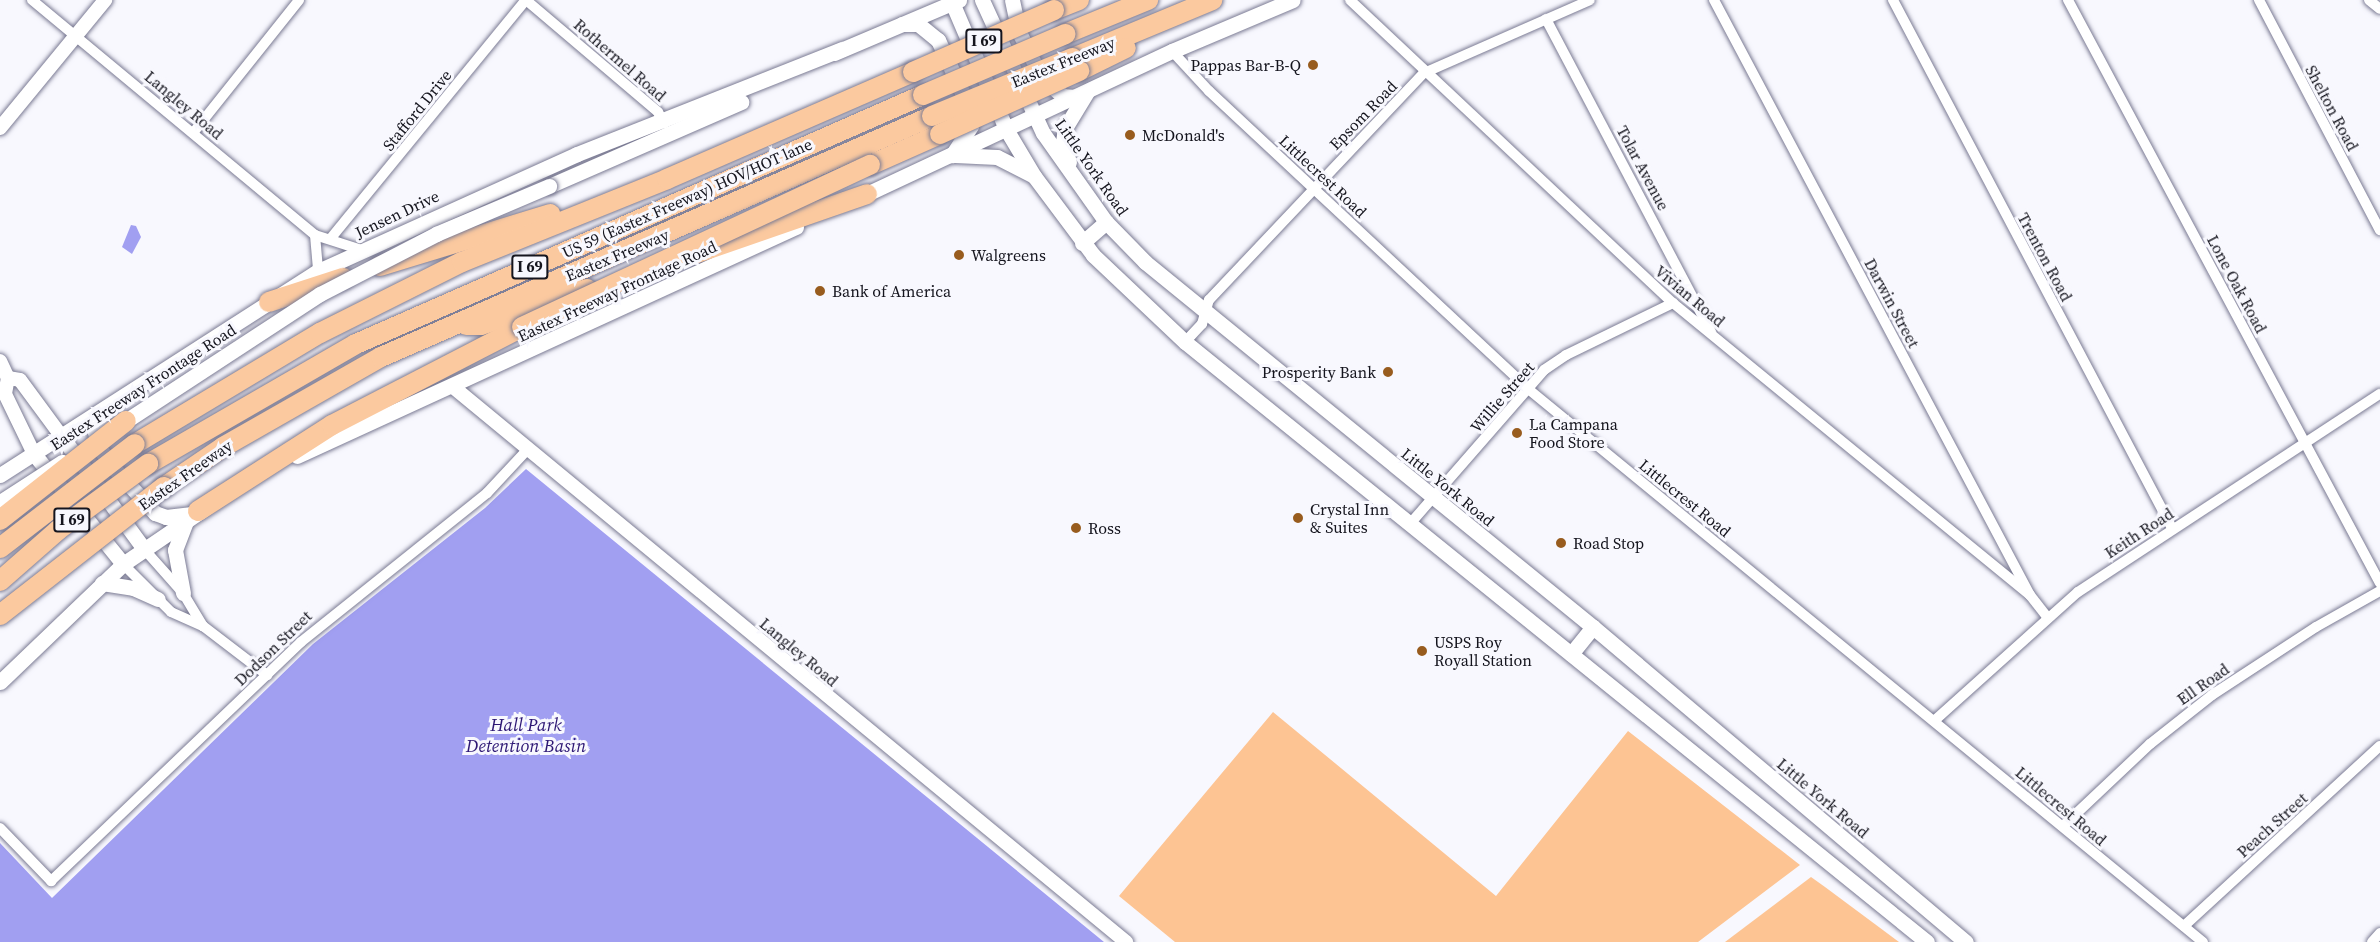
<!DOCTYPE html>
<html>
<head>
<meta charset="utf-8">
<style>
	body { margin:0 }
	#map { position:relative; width:2380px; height:942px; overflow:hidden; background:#f8f8fe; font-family:"Source Serif 4",serif }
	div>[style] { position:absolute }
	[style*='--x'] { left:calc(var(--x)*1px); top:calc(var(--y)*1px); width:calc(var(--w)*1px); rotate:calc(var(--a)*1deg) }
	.green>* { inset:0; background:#fdc493 }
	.water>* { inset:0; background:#a19ff1 }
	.roads { filter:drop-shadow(0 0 2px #7a7a93) drop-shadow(0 0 2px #7a7a93) }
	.minor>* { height:10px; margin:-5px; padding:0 5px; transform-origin:5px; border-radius:5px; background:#fff }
	.tertiary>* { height:14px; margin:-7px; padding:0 7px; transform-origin:7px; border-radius:7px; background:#fff }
	.secondary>* { height:15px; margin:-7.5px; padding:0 7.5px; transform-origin:7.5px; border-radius:7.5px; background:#fff }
	.motorway>* { height:20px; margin:-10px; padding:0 10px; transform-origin:10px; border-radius:10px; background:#fbc99f }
	.bridges { filter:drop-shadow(0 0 2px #7a7a93) drop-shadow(0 0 2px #7a7a93) }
	.secondary-bridge>* { height:15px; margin:-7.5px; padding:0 7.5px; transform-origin:7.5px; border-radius:7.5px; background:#fff }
	.motorway-bridge>* { height:20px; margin:-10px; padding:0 10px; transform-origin:10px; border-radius:10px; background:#fbc99f }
	.dots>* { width:16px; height:16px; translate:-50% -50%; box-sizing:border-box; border:3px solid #f8f8fe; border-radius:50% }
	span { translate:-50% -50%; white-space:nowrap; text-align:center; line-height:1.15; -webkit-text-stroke:6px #f8f8fe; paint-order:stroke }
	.shield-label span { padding:2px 4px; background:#f8f8fe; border:2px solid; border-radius:4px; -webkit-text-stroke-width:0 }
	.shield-label { font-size:15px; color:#15151e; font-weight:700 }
	.street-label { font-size:16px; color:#15151e }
	.poi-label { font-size:16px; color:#15151e }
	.right { translate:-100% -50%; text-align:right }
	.left { translate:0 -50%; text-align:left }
	.water-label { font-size:18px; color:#2d1774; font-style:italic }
</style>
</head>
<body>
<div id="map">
	<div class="green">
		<div style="clip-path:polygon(1273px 712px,1496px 896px,1628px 731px,1800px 865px,1698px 942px,1175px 942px,1119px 896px)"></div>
		<div style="clip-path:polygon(1811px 877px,1825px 887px,1899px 942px,1725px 942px)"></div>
	</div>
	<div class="water">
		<div style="clip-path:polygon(131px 225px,136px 226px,141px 237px,132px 254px,122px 247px)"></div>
		<div style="clip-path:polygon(526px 469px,1104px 942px,0 942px,0 843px,52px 898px,313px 644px,485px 508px)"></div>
	</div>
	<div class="roads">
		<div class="minor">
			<div style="--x:32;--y:0;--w:368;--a:39.7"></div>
			<div style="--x:315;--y:235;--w:49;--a:17.7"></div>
			<div style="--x:526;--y:0;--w:173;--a:40.3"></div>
			<div style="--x:658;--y:112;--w:13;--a:61"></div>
			<div style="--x:1350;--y:0;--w:443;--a:43.2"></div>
			<div style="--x:1673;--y:303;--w:461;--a:39.3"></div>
			<div style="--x:1714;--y:0;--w:674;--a:62.03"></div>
			<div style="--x:2030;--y:595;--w:28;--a:52"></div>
			<div style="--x:1893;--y:0;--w:597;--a:62.15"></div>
			<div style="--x:2068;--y:0;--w:661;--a:61.85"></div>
			<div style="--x:2259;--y:0;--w:260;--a:62.3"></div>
			<div style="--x:2369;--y:0;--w:14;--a:39"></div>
			<div style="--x:1546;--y:19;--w:354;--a:62.2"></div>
			<div style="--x:1172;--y:51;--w:54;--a:47.2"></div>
			<div style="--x:1209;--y:91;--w:435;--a:43"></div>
			<div style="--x:1527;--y:388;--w:874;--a:39.34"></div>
			<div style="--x:193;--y:133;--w:170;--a:-51.4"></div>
			<div style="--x:315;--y:235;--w:36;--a:85"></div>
			<div style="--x:331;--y:238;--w:308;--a:-50.7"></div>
			<div style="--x:1185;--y:342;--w:25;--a:-47"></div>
			<div style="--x:1202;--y:324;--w:25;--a:-74"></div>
			<div style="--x:1209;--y:300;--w:313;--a:-46.6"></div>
			<div style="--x:1424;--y:73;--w:181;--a:-23.7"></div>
			<div style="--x:1409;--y:525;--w:206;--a:-48.9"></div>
			<div style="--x:1544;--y:370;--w:27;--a:-34"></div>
			<div style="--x:1566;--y:355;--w:119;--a:-25.9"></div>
			<div style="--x:144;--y:549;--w:59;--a:48.4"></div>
			<div style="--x:183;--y:593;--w:39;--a:59"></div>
			<div style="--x:123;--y:564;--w:68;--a:45"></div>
			<div style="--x:171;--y:612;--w:35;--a:24"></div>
			<div style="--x:203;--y:626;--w:81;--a:37.4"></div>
			<div style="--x:1934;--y:721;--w:193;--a:-41.9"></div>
			<div style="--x:2078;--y:592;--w:361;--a:-33.3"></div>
			<div style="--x:2063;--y:826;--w:120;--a:-43.3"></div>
			<div style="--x:2150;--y:744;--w:79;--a:-38.3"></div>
			<div style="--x:2212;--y:695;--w:124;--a:-33.2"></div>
			<div style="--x:2316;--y:627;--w:73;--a:-29.4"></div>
			<div style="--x:0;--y:828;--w:74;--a:46.1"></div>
			<div style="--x:51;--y:881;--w:346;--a:-43.7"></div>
			<div style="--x:301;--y:642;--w:238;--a:-38.7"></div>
			<div style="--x:487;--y:493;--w:59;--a:-47.1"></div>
			<div style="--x:2184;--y:926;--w:266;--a:-42.6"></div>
			<div style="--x:2372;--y:942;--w:12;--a:-48"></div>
		</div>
		<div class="tertiary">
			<div style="--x:0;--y:128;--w:166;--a:-50.6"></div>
			<div style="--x:0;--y:361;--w:19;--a:65"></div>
			<div style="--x:8;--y:378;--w:16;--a:101"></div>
			<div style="--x:5;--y:394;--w:67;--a:64.2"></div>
			<div style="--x:8;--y:378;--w:12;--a:9"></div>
			<div style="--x:20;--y:380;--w:71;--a:53.6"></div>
			<div style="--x:452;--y:386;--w:874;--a:39.52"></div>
		</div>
		<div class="secondary">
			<div style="--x:951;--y:0;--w:140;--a:66.9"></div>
			<div style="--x:1006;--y:129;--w:55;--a:59.2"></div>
			<div style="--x:1034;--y:176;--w:99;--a:53.2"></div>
			<div style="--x:1093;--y:255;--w:127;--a:43.4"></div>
			<div style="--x:1185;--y:342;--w:954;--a:38.96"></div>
			<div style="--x:982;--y:0;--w:146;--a:65.4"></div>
			<div style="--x:1043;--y:133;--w:109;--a:54.7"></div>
			<div style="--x:1106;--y:222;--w:56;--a:45.7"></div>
			<div style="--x:1145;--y:262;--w:578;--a:39.17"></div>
			<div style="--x:1593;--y:627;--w:488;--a:40.2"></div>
			<div style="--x:1012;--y:0;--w:33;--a:78"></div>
			<div style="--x:1019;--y:32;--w:50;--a:63.9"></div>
			<div style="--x:1041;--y:77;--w:29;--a:41"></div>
			<div style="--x:1063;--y:96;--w:12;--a:5"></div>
			<div style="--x:902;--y:24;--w:16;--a:0"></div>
			<div style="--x:918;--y:24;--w:26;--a:39"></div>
			<div style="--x:938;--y:40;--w:57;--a:65.2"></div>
			<div style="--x:962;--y:92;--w:35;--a:75"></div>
			<div style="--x:971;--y:126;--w:35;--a:123"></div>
			<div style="--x:834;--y:53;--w:136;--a:-23"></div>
			<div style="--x:955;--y:155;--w:42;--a:2.7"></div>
			<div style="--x:997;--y:157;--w:39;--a:27"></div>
			<div style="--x:1069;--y:162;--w:21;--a:-107"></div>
			<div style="--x:1063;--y:142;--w:14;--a:-82"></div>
			<div style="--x:1065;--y:128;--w:42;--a:-58.6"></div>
			<div style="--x:549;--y:186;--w:210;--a:-23.6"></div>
			<div style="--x:858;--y:198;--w:347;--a:-25.1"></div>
			<div style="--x:1172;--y:51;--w:131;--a:-22.9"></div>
			<div style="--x:1082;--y:243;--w:32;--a:-41"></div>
			<div style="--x:106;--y:409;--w:25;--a:117"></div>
			<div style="--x:95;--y:431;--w:13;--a:81"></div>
			<div style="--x:97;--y:444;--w:24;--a:57"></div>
			<div style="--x:110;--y:464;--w:67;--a:47.4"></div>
			<div style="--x:155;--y:513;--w:12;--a:20"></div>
			<div style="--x:166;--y:517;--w:24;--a:-7"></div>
			<div style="--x:62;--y:437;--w:139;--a:53.8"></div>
			<div style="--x:34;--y:454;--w:141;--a:51"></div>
			<div style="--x:297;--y:456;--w:549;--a:-24.65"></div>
			<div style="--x:0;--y:475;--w:378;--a:-32.7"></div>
			<div style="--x:318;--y:271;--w:284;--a:-24.3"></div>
			<div style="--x:577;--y:154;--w:285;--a:-21.6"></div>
			<div style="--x:102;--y:583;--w:31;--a:9"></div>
			<div style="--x:133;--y:588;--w:27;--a:24"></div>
			<div style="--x:183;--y:593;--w:44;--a:-100.5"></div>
			<div style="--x:175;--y:550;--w:34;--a:-69"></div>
			<div style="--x:1571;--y:654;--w:35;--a:-51"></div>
			<div style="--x:0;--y:682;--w:170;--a:-43.8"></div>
			<div style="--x:123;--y:564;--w:103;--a:-34.3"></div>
		</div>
		<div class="motorway">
			<div style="--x:1054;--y:10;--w:27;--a:-22"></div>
			<div style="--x:1065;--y:34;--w:90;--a:-22.3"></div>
			<div style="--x:1073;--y:58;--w:151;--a:-22.6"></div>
			<div style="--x:1079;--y:71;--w:52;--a:-26.1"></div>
			<div style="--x:870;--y:165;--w:77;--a:-23.9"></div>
			<div style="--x:694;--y:254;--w:183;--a:-19.1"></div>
			<div style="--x:380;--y:266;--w:178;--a:-17"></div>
			<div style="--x:269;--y:302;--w:78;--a:-18"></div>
			<div style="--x:466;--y:325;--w:15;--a:0"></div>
			<div style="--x:481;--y:325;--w:112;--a:-18.8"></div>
			<div style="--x:135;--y:444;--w:216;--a:-31"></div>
			<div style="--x:320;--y:333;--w:159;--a:-26.6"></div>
			<div style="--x:462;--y:262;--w:221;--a:-22"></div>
			<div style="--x:667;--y:179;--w:268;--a:-23.5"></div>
			<div style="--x:148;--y:464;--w:240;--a:-30"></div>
			<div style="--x:356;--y:344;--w:619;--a:-23.71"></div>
			<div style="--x:164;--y:487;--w:71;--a:-34.1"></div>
			<div style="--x:223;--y:447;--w:182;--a:-29.7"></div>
			<div style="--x:381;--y:357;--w:601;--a:-23.62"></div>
			<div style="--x:198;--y:511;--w:159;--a:-32.7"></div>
			<div style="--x:332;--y:425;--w:214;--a:-27.3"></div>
		</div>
	</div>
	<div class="bridges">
		<div class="secondary-bridge">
			<div style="--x:118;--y:426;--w:241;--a:-33.2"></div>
			<div style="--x:320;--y:294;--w:131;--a:-27.3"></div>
			<div style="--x:436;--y:234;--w:123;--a:-23"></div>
			<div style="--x:0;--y:502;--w:74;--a:-32.8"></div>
		</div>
		<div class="motorway-bridge">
			<div style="--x:913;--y:72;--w:154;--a:-23.7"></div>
			<div style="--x:923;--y:95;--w:155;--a:-23.2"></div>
			<div style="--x:932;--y:116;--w:152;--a:-22.4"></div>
			<div style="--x:940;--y:134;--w:153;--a:-24.4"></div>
			<div style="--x:522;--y:327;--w:384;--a:-25"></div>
			<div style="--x:0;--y:520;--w:160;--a:-38.2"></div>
			<div style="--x:0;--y:548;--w:170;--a:-37.6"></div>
			<div style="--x:0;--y:581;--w:77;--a:-41.3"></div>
			<div style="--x:58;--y:530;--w:112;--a:-36.3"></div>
			<div style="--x:0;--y:615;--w:208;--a:-38"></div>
		</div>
	</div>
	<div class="dots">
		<div style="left:1313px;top:65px;background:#985c1e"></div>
		<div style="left:1130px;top:135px;background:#985c1e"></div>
		<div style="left:959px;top:255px;background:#985c1e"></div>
		<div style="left:820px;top:291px;background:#985c1e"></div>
		<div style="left:1388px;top:372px;background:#985c1e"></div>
		<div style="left:1517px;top:433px;background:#985c1e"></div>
		<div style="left:1298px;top:518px;background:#985c1e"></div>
		<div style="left:1076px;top:528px;background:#985c1e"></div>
		<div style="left:1561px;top:543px;background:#985c1e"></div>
		<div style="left:1422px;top:651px;background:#985c1e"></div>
	</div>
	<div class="shield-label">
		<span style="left:984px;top:41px">I 69</span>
		<span style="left:530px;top:267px">I 69</span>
		<span style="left:72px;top:520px">I 69</span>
	</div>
	<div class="street-label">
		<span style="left:620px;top:60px;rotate:41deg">Rothermel Road</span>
		<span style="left:1063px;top:62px;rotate:-22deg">Eastex Freeway</span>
		<span style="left:184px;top:105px;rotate:40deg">Langley Road</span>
		<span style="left:2332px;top:108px;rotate:62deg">Shelton Road</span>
		<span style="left:417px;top:110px;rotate:-51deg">Stafford Drive</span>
		<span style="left:1363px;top:115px;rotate:-46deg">Epsom Road</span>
		<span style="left:1092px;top:167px;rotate:55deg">Little York Road</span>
		<span style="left:1643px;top:168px;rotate:62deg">Tolar Avenue</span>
		<span style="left:1323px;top:176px;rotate:43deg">Littlecrest Road</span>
		<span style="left:687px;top:198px;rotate:-24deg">US 59 (Eastex Freeway) HOV/HOT lane</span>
		<span style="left:397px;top:214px;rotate:-25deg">Jensen Drive</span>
		<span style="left:617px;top:255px;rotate:-23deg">Eastex Freeway</span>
		<span style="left:2045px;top:257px;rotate:62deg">Trenton Road</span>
		<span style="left:2237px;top:284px;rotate:62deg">Lone Oak Road</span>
		<span style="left:617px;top:291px;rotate:-25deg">Eastex Freeway Frontage Road</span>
		<span style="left:1690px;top:296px;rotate:40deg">Vivian Road</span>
		<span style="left:1892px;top:303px;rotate:62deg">Darwin Street</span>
		<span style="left:143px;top:387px;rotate:-33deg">Eastex Freeway Frontage Road</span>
		<span style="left:1502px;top:397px;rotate:-49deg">Willie Street</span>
		<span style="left:185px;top:475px;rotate:-35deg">Eastex Freeway</span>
		<span style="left:1448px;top:487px;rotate:39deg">Little York Road</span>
		<span style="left:1685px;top:498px;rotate:39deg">Littlecrest Road</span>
		<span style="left:2139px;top:533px;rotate:-33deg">Keith Road</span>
		<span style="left:273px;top:648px;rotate:-44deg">Dodson Street</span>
		<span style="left:799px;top:652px;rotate:40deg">Langley Road</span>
		<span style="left:2203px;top:684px;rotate:-35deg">Ell Road</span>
		<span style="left:1823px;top:798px;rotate:40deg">Little York Road</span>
		<span style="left:2061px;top:806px;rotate:40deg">Littlecrest Road</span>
		<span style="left:2272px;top:825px;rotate:-42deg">Peach Street</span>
	</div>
	<div class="poi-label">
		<span class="right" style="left:1301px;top:65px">Pappas Bar-B-Q</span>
		<span class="left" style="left:1142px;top:135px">McDonald's</span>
		<span class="left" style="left:971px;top:255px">Walgreens</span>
		<span class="left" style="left:832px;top:291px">Bank of America</span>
		<span class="right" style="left:1376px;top:372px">Prosperity Bank</span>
		<span class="left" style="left:1529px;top:433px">La Campana<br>Food Store</span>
		<span class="left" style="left:1310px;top:518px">Crystal Inn<br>&amp; Suites</span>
		<span class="left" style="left:1088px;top:528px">Ross</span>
		<span class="left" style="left:1573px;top:543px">Road Stop</span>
		<span class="left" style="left:1434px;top:651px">USPS Roy<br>Royall Station</span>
	</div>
	<div class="water-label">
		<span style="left:526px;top:736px">Hall Park<br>Detention Basin</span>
	</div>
</div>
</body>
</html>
